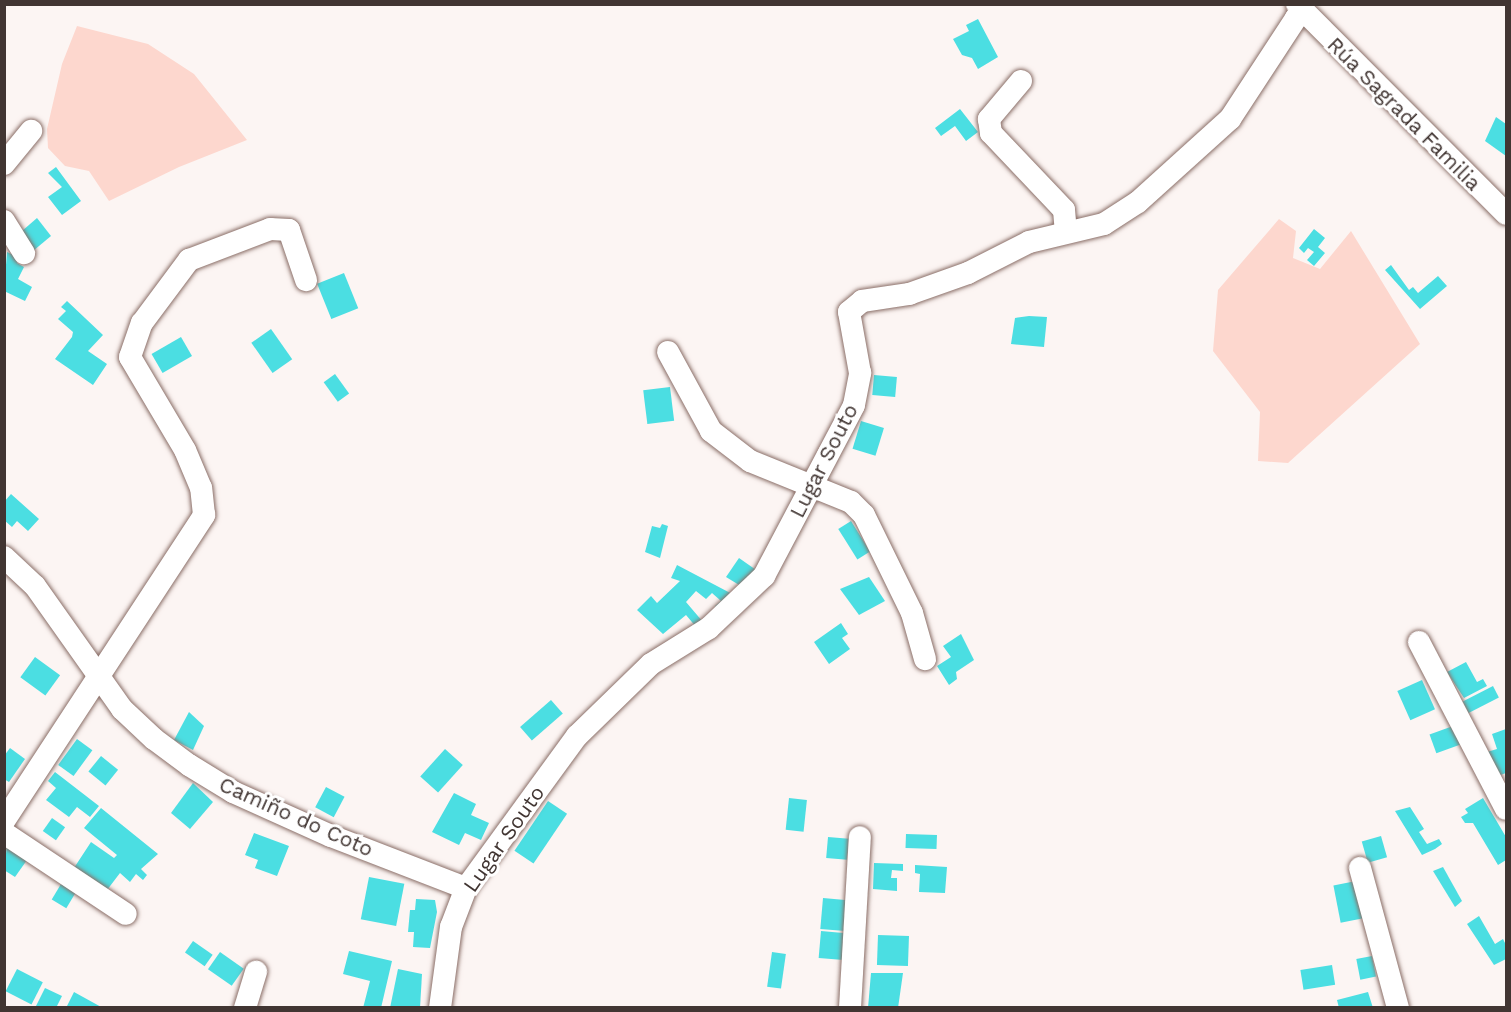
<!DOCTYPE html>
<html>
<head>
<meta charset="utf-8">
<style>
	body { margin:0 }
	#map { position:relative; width:1511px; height:1012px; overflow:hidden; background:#fcf5f3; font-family:"Work Sans",sans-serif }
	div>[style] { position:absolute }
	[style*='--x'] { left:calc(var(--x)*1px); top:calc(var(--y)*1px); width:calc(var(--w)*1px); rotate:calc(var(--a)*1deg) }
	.green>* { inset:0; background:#fdd7ce }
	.building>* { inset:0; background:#4bdee2; transform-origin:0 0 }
	.roads { filter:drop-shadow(0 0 2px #8a6e67) drop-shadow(0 0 2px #8a6e67) }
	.minor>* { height:22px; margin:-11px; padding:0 11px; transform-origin:11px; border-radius:11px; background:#fff }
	span { translate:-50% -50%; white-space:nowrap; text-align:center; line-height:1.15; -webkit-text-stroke:6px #fff; paint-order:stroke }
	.street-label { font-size:21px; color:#413532 }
	.frame { position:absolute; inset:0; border:6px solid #413532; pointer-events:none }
</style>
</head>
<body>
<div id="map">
	<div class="green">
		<div style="clip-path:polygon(77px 26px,148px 44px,194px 74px,247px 140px,179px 167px,109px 201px,89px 171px,65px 166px,48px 148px,47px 129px,62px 64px)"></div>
		<div style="clip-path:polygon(1279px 219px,1296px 231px,1293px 258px,1320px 269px,1351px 231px,1420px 344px,1288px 463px,1258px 461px,1260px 412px,1213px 351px,1218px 290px)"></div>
	</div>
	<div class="building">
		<div style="clip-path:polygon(978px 19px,998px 57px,978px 69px,972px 58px,962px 55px,953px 39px,969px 31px,966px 25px)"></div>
		<div style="clip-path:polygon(960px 109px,978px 132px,966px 141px,955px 126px,941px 136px,935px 128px)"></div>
		<div style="clip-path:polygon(1496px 117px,1506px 124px,1506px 156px,1485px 141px)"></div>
		<div style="clip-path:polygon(56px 167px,81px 201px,62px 215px,48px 197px,62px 187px,48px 173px)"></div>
		<div style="clip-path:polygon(37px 218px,51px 236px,33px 251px,22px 231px)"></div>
		<div style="clip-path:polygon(1314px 229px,1325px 238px,1318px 247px,1325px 253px,1314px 266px,1307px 260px,1314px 252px,1308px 248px,1304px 253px,1299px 248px)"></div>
		<div style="clip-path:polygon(7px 252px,20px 258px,17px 263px,24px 267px,18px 279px,32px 287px,25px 301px,4px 291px)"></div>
		<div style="clip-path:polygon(1391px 265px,1409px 290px,1413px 287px,1418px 293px,1438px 276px,1447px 286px,1420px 309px,1385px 270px)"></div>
		<div style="left:344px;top:273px;width:38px;height:29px;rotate:68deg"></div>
		<div style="clip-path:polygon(67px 301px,103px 335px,88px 351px,107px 364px,93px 385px,55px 359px,72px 337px,73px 332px,58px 319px,66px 311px,61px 307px)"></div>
		<div style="clip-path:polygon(1029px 316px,1047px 317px,1044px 347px,1011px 344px,1015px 318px)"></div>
		<div style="left:271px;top:329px;width:37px;height:24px;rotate:55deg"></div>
		<div style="left:181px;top:337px;width:22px;height:34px;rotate:60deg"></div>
		<div style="left:335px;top:374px;width:24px;height:14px;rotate:54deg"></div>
		<div style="left:874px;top:375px;width:23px;height:20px;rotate:5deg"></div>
		<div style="left:670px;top:387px;width:34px;height:27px;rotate:83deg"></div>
		<div style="left:861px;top:421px;width:24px;height:29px;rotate:17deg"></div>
		<div style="clip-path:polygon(11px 494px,39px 519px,28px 531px,17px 521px,12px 527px,4px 520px,4px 502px)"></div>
		<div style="left:851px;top:521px;width:36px;height:15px;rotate:58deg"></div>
		<div style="clip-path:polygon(662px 524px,668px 526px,660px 558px,645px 552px,652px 526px,660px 528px)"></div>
		<div style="clip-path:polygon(739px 558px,759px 572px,744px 588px,726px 577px)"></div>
		<div style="clip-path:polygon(677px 565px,736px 596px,718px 611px,715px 606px,721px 601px,712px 593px,706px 599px,696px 591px,686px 602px,703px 622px,697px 628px,686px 615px,663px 634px,637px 610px,651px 596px,657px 603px,680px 581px,671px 578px)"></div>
		<div style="clip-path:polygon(869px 577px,885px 601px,859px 615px,840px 589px)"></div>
		<div style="clip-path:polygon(841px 623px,848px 634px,842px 638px,850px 649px,829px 664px,814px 642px)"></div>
		<div style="clip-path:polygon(961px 634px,974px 660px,956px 672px,957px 679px,949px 685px,937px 666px,951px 657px,943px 646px)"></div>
		<div style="left:35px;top:657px;width:31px;height:25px;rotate:36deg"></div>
		<div style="clip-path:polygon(1466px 662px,1477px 682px,1483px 679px,1487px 686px,1464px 698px,1447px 672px)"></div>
		<div style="left:1422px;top:680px;width:32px;height:27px;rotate:66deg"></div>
		<div style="left:1493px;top:686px;width:13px;height:34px;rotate:63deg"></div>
		<div style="left:551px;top:700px;width:18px;height:41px;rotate:49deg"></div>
		<div style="clip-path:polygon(189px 712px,204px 726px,193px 750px,174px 740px)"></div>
		<div style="left:1453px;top:726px;width:20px;height:25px;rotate:70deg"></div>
		<div style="clip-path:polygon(1506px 729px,1506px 773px,1495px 777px,1487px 752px,1497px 749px,1492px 734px)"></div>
		<div style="left:77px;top:739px;width:19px;height:32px;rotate:36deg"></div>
		<div style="clip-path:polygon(10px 748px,25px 759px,9px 782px,4px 779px,4px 756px)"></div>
		<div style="left:445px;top:749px;width:24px;height:37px;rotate:42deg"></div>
		<div style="left:101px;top:756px;width:22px;height:20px;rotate:39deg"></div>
		<div style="clip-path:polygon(55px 772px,99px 806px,90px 817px,77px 807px,69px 817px,46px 800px,56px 788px,48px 781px)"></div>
		<div style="clip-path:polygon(193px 783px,213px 802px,190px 829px,171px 813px)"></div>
		<div style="left:326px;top:787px;width:21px;height:23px;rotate:28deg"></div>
		<div style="clip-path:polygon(454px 793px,476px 804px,471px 815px,489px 823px,481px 840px,465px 833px,459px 845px,432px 832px)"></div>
		<div style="left:789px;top:798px;width:18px;height:32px;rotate:6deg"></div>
		<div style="clip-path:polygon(1483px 798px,1506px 837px,1506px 860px,1498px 865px,1473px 823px,1465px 823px,1461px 817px,1468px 813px,1465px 809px)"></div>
		<div style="left:548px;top:801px;width:23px;height:60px;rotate:34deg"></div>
		<div style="clip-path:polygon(1410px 807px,1424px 829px,1419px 832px,1427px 844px,1439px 839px,1442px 844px,1435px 849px,1422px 855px,1395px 811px)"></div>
		<div style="clip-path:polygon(101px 808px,158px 854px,141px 869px,147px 875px,143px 880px,136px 874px,130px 882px,120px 873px,104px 894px,72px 871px,91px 842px,114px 858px,117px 855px,84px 828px)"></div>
		<div style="left:52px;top:818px;width:16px;height:16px;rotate:35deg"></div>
		<div style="clip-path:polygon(254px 833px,289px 846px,277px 876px,255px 868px,258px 860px,245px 855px)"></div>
		<div style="left:906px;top:834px;width:31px;height:14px;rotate:2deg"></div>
		<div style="left:1381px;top:836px;width:22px;height:20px;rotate:74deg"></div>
		<div style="left:828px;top:837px;width:21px;height:21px;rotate:5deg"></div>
		<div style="clip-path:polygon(7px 845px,27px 860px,15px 877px,4px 870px)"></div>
		<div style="clip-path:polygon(874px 863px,903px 864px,903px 871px,892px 870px,891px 878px,897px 878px,897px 891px,873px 889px)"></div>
		<div style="clip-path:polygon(915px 865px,947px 867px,945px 893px,919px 892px,920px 874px,915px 873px)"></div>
		<div style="clip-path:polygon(1443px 867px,1462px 901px,1455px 907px,1433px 871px)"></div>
		<div style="left:369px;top:877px;width:36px;height:43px;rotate:11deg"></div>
		<div style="left:1356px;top:881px;width:38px;height:23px;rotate:79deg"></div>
		<div style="left:61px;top:884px;width:17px;height:18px;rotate:31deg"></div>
		<div style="left:823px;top:898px;width:25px;height:31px;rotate:5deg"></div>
		<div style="clip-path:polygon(416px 899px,435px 900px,437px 912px,430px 948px,413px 947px,414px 932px,408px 932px,410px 910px,415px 910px)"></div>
		<div style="clip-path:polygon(1479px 916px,1495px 944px,1503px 939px,1506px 945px,1506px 959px,1494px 965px,1467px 924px)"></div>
		<div style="left:821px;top:931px;width:25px;height:27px;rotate:5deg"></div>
		<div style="left:878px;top:935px;width:31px;height:30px;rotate:2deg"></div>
		<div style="left:193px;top:941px;width:24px;height:14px;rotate:35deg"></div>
		<div style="clip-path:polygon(349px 951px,392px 961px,381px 1008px,363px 1008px,370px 981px,343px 974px)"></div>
		<div style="left:220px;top:952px;width:29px;height:21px;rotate:35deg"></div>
		<div style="left:772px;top:952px;width:14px;height:35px;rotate:8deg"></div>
		<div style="left:1372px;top:956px;width:21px;height:16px;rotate:79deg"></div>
		<div style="left:1332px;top:965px;width:20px;height:32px;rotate:81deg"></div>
		<div style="left:17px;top:969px;width:29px;height:25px;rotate:27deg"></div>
		<div style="clip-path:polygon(398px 969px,422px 974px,420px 1008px,390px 1008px)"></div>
		<div style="clip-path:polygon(871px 973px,903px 973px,898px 1008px,868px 1008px)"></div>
		<div style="clip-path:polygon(45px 988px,62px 996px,56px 1008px,35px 1008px)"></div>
		<div style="clip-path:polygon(74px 992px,103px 1008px,66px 1008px)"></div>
		<div style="clip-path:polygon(1368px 992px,1373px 1008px,1339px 1008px,1337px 1000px)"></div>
	</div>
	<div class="roads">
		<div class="minor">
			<div style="--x:1297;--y:4;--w:296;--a:45.1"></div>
			<div style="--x:1021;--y:81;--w:50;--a:130.1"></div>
			<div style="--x:989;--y:119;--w:14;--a:82"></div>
			<div style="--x:991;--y:133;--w:106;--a:46.5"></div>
			<div style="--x:1064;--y:210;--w:21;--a:85"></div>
			<div style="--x:4;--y:164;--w:43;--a:-50.7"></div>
			<div style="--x:4;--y:221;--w:38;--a:58"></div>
			<div style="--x:668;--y:352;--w:90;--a:61.4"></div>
			<div style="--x:711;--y:431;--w:49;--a:37.6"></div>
			<div style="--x:750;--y:461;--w:109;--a:22.1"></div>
			<div style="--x:851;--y:502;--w:18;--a:45"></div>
			<div style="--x:864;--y:515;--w:109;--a:63.9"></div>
			<div style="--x:912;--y:613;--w:48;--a:74.2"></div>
			<div style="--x:4;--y:557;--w:42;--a:43.1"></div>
			<div style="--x:35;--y:586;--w:151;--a:54.7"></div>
			<div style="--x:122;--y:709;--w:44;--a:43.2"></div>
			<div style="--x:154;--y:739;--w:44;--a:36.6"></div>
			<div style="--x:189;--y:765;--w:52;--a:31.5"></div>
			<div style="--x:233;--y:792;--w:107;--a:24.2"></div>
			<div style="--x:331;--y:836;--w:145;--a:21.1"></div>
			<div style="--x:1419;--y:642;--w:188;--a:62.5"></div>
			<div style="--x:4;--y:821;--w:366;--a:-56.8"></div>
			<div style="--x:204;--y:515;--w:27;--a:-96"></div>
			<div style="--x:201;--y:488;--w:41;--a:-112.8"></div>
			<div style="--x:185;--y:450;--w:108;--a:-120.6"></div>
			<div style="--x:130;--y:357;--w:36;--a:-71"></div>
			<div style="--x:142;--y:323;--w:79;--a:-53.3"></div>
			<div style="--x:189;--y:260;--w:87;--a:-20.9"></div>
			<div style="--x:270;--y:229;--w:19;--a:3"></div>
			<div style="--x:289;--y:230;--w:53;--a:71.2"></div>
			<div style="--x:4;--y:833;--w:146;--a:33.6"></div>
			<div style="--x:1360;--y:868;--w:145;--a:74.8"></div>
			<div style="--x:245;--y:1008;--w:38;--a:-73"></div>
			<div style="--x:440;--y:1008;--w:82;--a:-82.3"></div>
			<div style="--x:451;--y:927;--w:42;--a:-69"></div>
			<div style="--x:466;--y:888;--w:188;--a:-53.9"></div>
			<div style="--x:577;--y:736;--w:103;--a:-44.2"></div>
			<div style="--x:651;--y:664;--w:68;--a:-31.8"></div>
			<div style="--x:709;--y:628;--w:76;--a:-43.4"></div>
			<div style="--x:764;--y:576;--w:193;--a:-62.2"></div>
			<div style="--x:854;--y:405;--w:33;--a:-79"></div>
			<div style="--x:860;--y:373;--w:62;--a:-100.2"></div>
			<div style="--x:849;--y:312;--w:17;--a:-40"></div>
			<div style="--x:862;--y:301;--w:48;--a:-8.5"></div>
			<div style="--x:909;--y:294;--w:63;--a:-19.6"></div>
			<div style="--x:968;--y:273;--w:68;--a:-26.9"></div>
			<div style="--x:1029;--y:242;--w:77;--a:-13.5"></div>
			<div style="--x:1104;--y:224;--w:40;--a:-32.9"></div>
			<div style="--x:1138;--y:202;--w:124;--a:-42.1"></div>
			<div style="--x:1230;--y:119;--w:121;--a:-56.8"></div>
			<div style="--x:1296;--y:18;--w:9;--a:-36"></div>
			<div style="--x:850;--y:1008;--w:171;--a:-86.7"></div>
		</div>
	</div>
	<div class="street-label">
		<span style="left:1404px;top:114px;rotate:45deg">Rúa Sagrada Familia</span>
		<span style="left:824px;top:461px;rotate:-63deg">Lugar Souto</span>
		<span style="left:296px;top:817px;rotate:24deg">Camiño do Coto</span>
		<span style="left:504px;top:839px;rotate:-55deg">Lugar Souto</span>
	</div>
	<div class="frame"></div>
</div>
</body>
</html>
